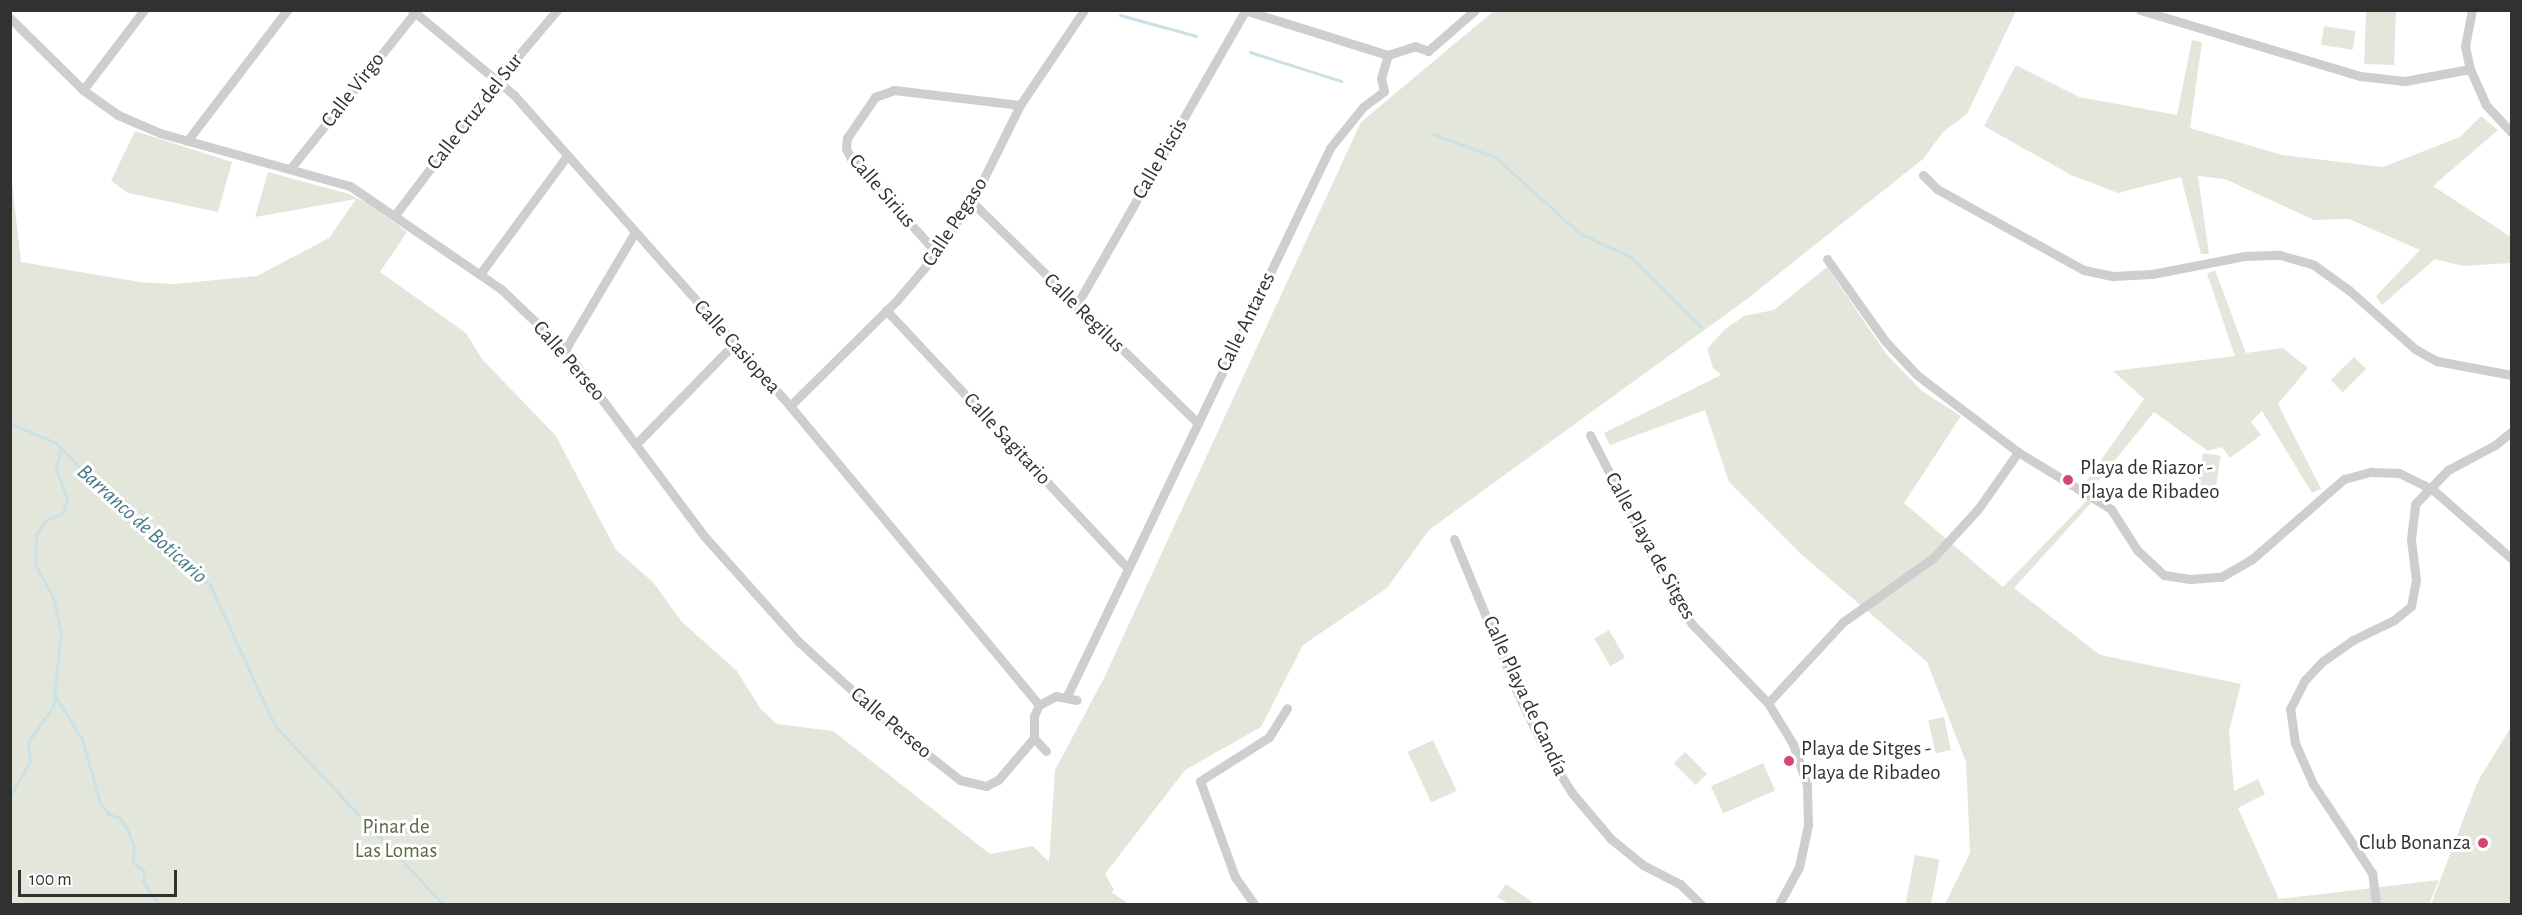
<!DOCTYPE html>
<html>
<head>
<meta charset="utf-8">
<style>
	body { margin:0 }
	#map { position:relative; width:2522px; height:915px; overflow:hidden; background:#fff; font-family:"Alegreya Sans",sans-serif }
	div>[style] { position:absolute }
	[style*='--x'] { left:calc(var(--x)*1px); top:calc(var(--y)*1px); width:calc(var(--w)*1px); rotate:calc(var(--a)*1deg) }
	.green>* { inset:0; background:#e3e7db; transform-origin:0 0 }
	.stream>* { height:3px; margin:-1.5px; padding:0 1.5px; transform-origin:1.5px; border-radius:1.5px; background:#cae1e6 }
	.street>* { height:9px; margin:-4.5px; padding:0 4.5px; transform-origin:4.5px; border-radius:4.5px; background:#cecece }
	.dots>* { width:16px; height:16px; translate:-50% -50%; box-sizing:border-box; border:3px solid #fff; border-radius:50% }
	span { translate:-50% -50%; white-space:nowrap; text-align:center; line-height:1.15; -webkit-text-stroke:6px #fff; paint-order:stroke }
	.street-label { font-size:21px; color:#313131 }
	.poi-label { font-size:21px; color:#313131 }
	.left { translate:0 -50%; text-align:left }
	.right { translate:-100% -50%; text-align:right }
	.park-label { font-size:21px; color:#5d6942 }
	.water-label { font-size:22px; color:#437a86; font-style:italic }
	.frame { position:absolute; inset:0; border:12px solid #313131; pointer-events:none }
	.scale { position:absolute; left:18px; top:870px; width:159px; height:27px; box-sizing:border-box; border:3px solid #313131; border-top:0; padding-left:8px; font-size:18px; line-height:21px; white-space:nowrap; color:#313131; -webkit-text-stroke:4px #fff; paint-order:stroke }
</style>
</head>
<body>
<div id="map">
	<div class="green">
		<div style="clip-path:polygon(1495px 10px,2016px 11px,1967px 114px,1943px 132px,1923px 159px,1747px 299px,1429px 530px,1387px 588px,1303px 645px,1261px 727px,1185px 770px,1105px 874px,1114px 890px,1111px 892px,1129px 904px,11px 904px,11px 173px,21px 262px,140px 282px,174px 284px,257px 276px,329px 238px,356px 199px,255px 217px,268px 172px,349px 194px,370px 205px,407px 232px,380px 272px,466px 333px,482px 359px,556px 436px,616px 550px,653px 582px,682px 622px,737px 671px,760px 708px,777px 724px,833px 731px,990px 854px,1033px 846px,1049px 862px,1055px 770px,1104px 678px,1361px 122px)"></div>
		<div style="left:2366px;top:11px;width:30px;height:53px;rotate:2deg"></div>
		<div style="left:2324px;top:26px;width:32px;height:19px;rotate:9deg"></div>
		<div style="clip-path:polygon(2192px 40px,2202px 42px,2190px 128px,2282px 155px,2383px 167px,2460px 137px,2481px 116px,2498px 130px,2433px 186px,2511px 237px,2511px 263px,2463px 266px,2435px 259px,2382px 305px,2376px 296px,2420px 250px,2349px 219px,2314px 220px,2225px 179px,2198px 176px,2209px 254px,2201px 254px,2181px 177px,2118px 193px,2071px 175px,1984px 126px,2016px 65px,2079px 97px,2177px 115px)"></div>
		<div style="clip-path:polygon(135px 131px,232px 162px,218px 212px,128px 193px,111px 181px)"></div>
		<div style="clip-path:polygon(1827px 267px,1887px 355px,1922px 391px,1961px 416px,1904px 503px,2003px 587px,2088px 499px,2092px 502px,2014px 588px,2100px 655px,2241px 684px,2229px 731px,2234px 791px,2258px 779px,2265px 794px,2238px 808px,2279px 899px,2439px 880px,2429px 904px,1945px 904px,1970px 853px,1966px 762px,1927px 662px,1802px 555px,1729px 482px,1705px 410px,1610px 445px,1604px 433px,1721px 375px,1713px 368px,1707px 349px,1724px 330px,1744px 316px,1774px 310px)"></div>
		<div style="clip-path:polygon(2215px 270px,2246px 353px,2283px 348px,2308px 368px,2278px 404px,2321px 489px,2312px 493px,2262px 411px,2251px 422px,2261px 435px,2230px 458px,2222px 447px,2208px 451px,2154px 412px,2095px 485px,2085px 483px,2144px 399px,2113px 371px,2235px 356px,2207px 274px)"></div>
		<div style="left:2354px;top:357px;width:17px;height:33px;rotate:45deg"></div>
		<div style="left:2203px;top:453px;width:18px;height:32px;rotate:9deg"></div>
		<div style="left:1609px;top:630px;width:32px;height:17px;rotate:60deg"></div>
		<div style="left:1944px;top:717px;width:34px;height:16px;rotate:78deg"></div>
		<div style="clip-path:polygon(2511px 727px,2511px 904px,2431px 904px,2478px 781px)"></div>
		<div style="left:1433px;top:740px;width:56px;height:28px;rotate:65deg"></div>
		<div style="left:1685px;top:752px;width:31px;height:16px;rotate:45deg"></div>
		<div style="left:1763px;top:763px;width:30px;height:57px;rotate:66deg"></div>
		<div style="left:1915px;top:855px;width:25px;height:50px;rotate:11deg"></div>
		<div style="clip-path:polygon(1506px 884px,1532px 902px,1530px 904px,1508px 904px,1497px 897px)"></div>
	</div>
	<div class="stream">
		<div style="--x:1120;--y:15;--w:79;--a:15.4"></div>
		<div style="--x:1250;--y:52;--w:96;--a:17.7"></div>
		<div style="--x:1433;--y:134;--w:66;--a:20.4"></div>
		<div style="--x:1495;--y:157;--w:113;--a:42.1"></div>
		<div style="--x:1579;--y:233;--w:57;--a:24.8"></div>
		<div style="--x:1631;--y:257;--w:98;--a:45"></div>
		<div style="--x:10;--y:423;--w:50;--a:23.5"></div>
		<div style="--x:56;--y:443;--w:50;--a:45.8"></div>
		<div style="--x:91;--y:479;--w:159;--a:41.7"></div>
		<div style="--x:210;--y:585;--w:155;--a:65.3"></div>
		<div style="--x:275;--y:726;--w:245;--a:46.7"></div>
		<div style="--x:55;--y:696;--w:51;--a:57.9"></div>
		<div style="--x:82;--y:739;--w:63;--a:74.4"></div>
		<div style="--x:99;--y:800;--w:17;--a:57"></div>
		<div style="--x:108;--y:814;--w:13;--a:18"></div>
		<div style="--x:120;--y:818;--w:15;--a:58"></div>
		<div style="--x:128;--y:831;--w:17;--a:69"></div>
		<div style="--x:134;--y:847;--w:15;--a:94"></div>
		<div style="--x:133;--y:862;--w:14;--a:39"></div>
		<div style="--x:144;--y:871;--w:11;--a:95"></div>
		<div style="--x:143;--y:882;--w:27;--a:54"></div>
		<div style="--x:10;--y:796;--w:39;--a:-60"></div>
		<div style="--x:30;--y:762;--w:20;--a:-96"></div>
		<div style="--x:28;--y:742;--w:43;--a:-54.5"></div>
		<div style="--x:53;--y:707;--w:75;--a:-83.9"></div>
		<div style="--x:61;--y:632;--w:36;--a:-103"></div>
		<div style="--x:53;--y:597;--w:38;--a:-119"></div>
		<div style="--x:35;--y:564;--w:29;--a:-88"></div>
		<div style="--x:36;--y:535;--w:18;--a:-56"></div>
		<div style="--x:46;--y:520;--w:18;--a:-22"></div>
		<div style="--x:63;--y:513;--w:15;--a:-74"></div>
		<div style="--x:67;--y:499;--w:33;--a:-110"></div>
		<div style="--x:56;--y:468;--w:21;--a:-76"></div>
	</div>
	<div class="street">
		<div style="--x:412;--y:10;--w:133;--a:39.8"></div>
		<div style="--x:514;--y:95;--w:416;--a:48.4"></div>
		<div style="--x:790;--y:406;--w:389;--a:50.2"></div>
		<div style="--x:1244;--y:10;--w:151;--a:17.4"></div>
		<div style="--x:2140;--y:10;--w:230;--a:16.7"></div>
		<div style="--x:2360;--y:76;--w:45;--a:6.3"></div>
		<div style="--x:2405;--y:81;--w:66;--a:-10.5"></div>
		<div style="--x:2472;--y:10;--w:37;--a:101"></div>
		<div style="--x:2465;--y:46;--w:24;--a:78"></div>
		<div style="--x:2470;--y:69;--w:39;--a:66"></div>
		<div style="--x:2486;--y:105;--w:38;--a:47"></div>
		<div style="--x:10;--y:18;--w:103;--a:44.6"></div>
		<div style="--x:83;--y:90;--w:43;--a:35.5"></div>
		<div style="--x:118;--y:115;--w:46;--a:23.2"></div>
		<div style="--x:160;--y:133;--w:197;--a:15.6"></div>
		<div style="--x:350;--y:186;--w:183;--a:34.3"></div>
		<div style="--x:501;--y:289;--w:88;--a:43.6"></div>
		<div style="--x:565;--y:350;--w:234;--a:53.2"></div>
		<div style="--x:705;--y:537;--w:141;--a:48.2"></div>
		<div style="--x:799;--y:642;--w:122;--a:42.3"></div>
		<div style="--x:889;--y:724;--w:90;--a:38.3"></div>
		<div style="--x:960;--y:780;--w:27;--a:13"></div>
		<div style="--x:986;--y:786;--w:13;--a:-27"></div>
		<div style="--x:998;--y:780;--w:55;--a:-49.4"></div>
		<div style="--x:83;--y:90;--w:101;--a:-52.7"></div>
		<div style="--x:187;--y:141;--w:165;--a:-52.6"></div>
		<div style="--x:290;--y:169;--w:203;--a:-51.4"></div>
		<div style="--x:1923;--y:175;--w:20;--a:45"></div>
		<div style="--x:1937;--y:189;--w:168;--a:28.9"></div>
		<div style="--x:2084;--y:270;--w:30;--a:12"></div>
		<div style="--x:2113;--y:276;--w:39;--a:-3"></div>
		<div style="--x:2152;--y:274;--w:95;--a:-11"></div>
		<div style="--x:2245;--y:256;--w:35;--a:-2"></div>
		<div style="--x:2280;--y:255;--w:35;--a:16"></div>
		<div style="--x:2314;--y:265;--w:44;--a:35.8"></div>
		<div style="--x:2350;--y:291;--w:87;--a:41.7"></div>
		<div style="--x:2415;--y:349;--w:25;--a:29"></div>
		<div style="--x:2437;--y:361;--w:76;--a:10.6"></div>
		<div style="--x:971;--y:201;--w:318;--a:44.4"></div>
		<div style="--x:395;--y:215;--w:167;--a:-52.8"></div>
		<div style="--x:496;--y:82;--w:94;--a:-49.7"></div>
		<div style="--x:937;--y:253;--w:128;--a:-132.2"></div>
		<div style="--x:851;--y:158;--w:10;--a:-119"></div>
		<div style="--x:846;--y:149;--w:11;--a:-85"></div>
		<div style="--x:847;--y:138;--w:50;--a:-55.7"></div>
		<div style="--x:875;--y:97;--w:20;--a:-20"></div>
		<div style="--x:894;--y:90;--w:127;--a:6.8"></div>
		<div style="--x:1827;--y:259;--w:100;--a:54.7"></div>
		<div style="--x:1885;--y:341;--w:47;--a:46.7"></div>
		<div style="--x:1917;--y:375;--w:127;--a:37.3"></div>
		<div style="--x:2018;--y:452;--w:109;--a:31.5"></div>
		<div style="--x:2111;--y:509;--w:49;--a:57.6"></div>
		<div style="--x:2137;--y:550;--w:37;--a:43"></div>
		<div style="--x:2164;--y:575;--w:26;--a:9"></div>
		<div style="--x:2190;--y:579;--w:31;--a:-4"></div>
		<div style="--x:2221;--y:577;--w:34;--a:-30"></div>
		<div style="--x:2251;--y:560;--w:123;--a:-41.1"></div>
		<div style="--x:2344;--y:479;--w:28;--a:-15"></div>
		<div style="--x:2371;--y:472;--w:28;--a:2"></div>
		<div style="--x:2399;--y:473;--w:37;--a:26"></div>
		<div style="--x:2432;--y:489;--w:106;--a:41.2"></div>
		<div style="--x:480;--y:274;--w:147;--a:-53.6"></div>
		<div style="--x:1076;--y:306;--w:340;--a:-60.2"></div>
		<div style="--x:886;--y:310;--w:354;--a:46.9"></div>
		<div style="--x:565;--y:350;--w:137;--a:-59.3"></div>
		<div style="--x:790;--y:406;--w:152;--a:-44.7"></div>
		<div style="--x:898;--y:299;--w:60;--a:-49.7"></div>
		<div style="--x:937;--y:253;--w:84;--a:-57.6"></div>
		<div style="--x:982;--y:182;--w:86;--a:-63.7"></div>
		<div style="--x:1020;--y:105;--w:115;--a:-56"></div>
		<div style="--x:1590;--y:435;--w:171;--a:62.8"></div>
		<div style="--x:1668;--y:587;--w:44;--a:57"></div>
		<div style="--x:1692;--y:624;--w:110;--a:46.1"></div>
		<div style="--x:1768;--y:703;--w:48;--a:58.6"></div>
		<div style="--x:1793;--y:744;--w:43;--a:71.1"></div>
		<div style="--x:1807;--y:785;--w:40;--a:88.6"></div>
		<div style="--x:1808;--y:825;--w:43;--a:102.1"></div>
		<div style="--x:1799;--y:867;--w:42;--a:118.4"></div>
		<div style="--x:636;--y:444;--w:140;--a:-45.6"></div>
		<div style="--x:1454;--y:539;--w:168;--a:67.6"></div>
		<div style="--x:1518;--y:694;--w:62;--a:64.3"></div>
		<div style="--x:1545;--y:750;--w:51;--a:57.9"></div>
		<div style="--x:1572;--y:793;--w:60;--a:49.7"></div>
		<div style="--x:1611;--y:839;--w:41;--a:39.1"></div>
		<div style="--x:1643;--y:865;--w:42;--a:27.2"></div>
		<div style="--x:1680;--y:884;--w:29;--a:44"></div>
		<div style="--x:1067;--y:696;--w:608;--a:-64.36"></div>
		<div style="--x:1330;--y:148;--w:53;--a:-51.2"></div>
		<div style="--x:1363;--y:107;--w:26;--a:-37"></div>
		<div style="--x:1384;--y:91;--w:13;--a:-103"></div>
		<div style="--x:1381;--y:78;--w:24;--a:-73"></div>
		<div style="--x:1388;--y:55;--w:28;--a:-18"></div>
		<div style="--x:1415;--y:46;--w:14;--a:21"></div>
		<div style="--x:1428;--y:51;--w:62;--a:-41.1"></div>
		<div style="--x:1768;--y:703;--w:110;--a:-47.2"></div>
		<div style="--x:1843;--y:622;--w:110;--a:-35.4"></div>
		<div style="--x:1933;--y:558;--w:67;--a:-47.4"></div>
		<div style="--x:1978;--y:509;--w:70;--a:-54.9"></div>
		<div style="--x:1046;--y:751;--w:18;--a:-133"></div>
		<div style="--x:1034;--y:738;--w:22;--a:-90"></div>
		<div style="--x:1034;--y:716;--w:12;--a:-66"></div>
		<div style="--x:1039;--y:705;--w:19;--a:-28"></div>
		<div style="--x:1056;--y:696;--w:21;--a:11"></div>
		<div style="--x:1254;--y:904;--w:33;--a:-125"></div>
		<div style="--x:1235;--y:877;--w:102;--a:-110"></div>
		<div style="--x:1200;--y:781;--w:82;--a:-32.5"></div>
		<div style="--x:1269;--y:737;--w:34;--a:-58"></div>
		<div style="--x:2376;--y:904;--w:31;--a:-97"></div>
		<div style="--x:2372;--y:873;--w:107;--a:-123.5"></div>
		<div style="--x:2313;--y:784;--w:45;--a:-113.7"></div>
		<div style="--x:2295;--y:743;--w:34;--a:-98"></div>
		<div style="--x:2290;--y:709;--w:33;--a:-63"></div>
		<div style="--x:2305;--y:680;--w:26;--a:-47"></div>
		<div style="--x:2323;--y:661;--w:37;--a:-35"></div>
		<div style="--x:2353;--y:640;--w:46;--a:-26"></div>
		<div style="--x:2394;--y:620;--w:22;--a:-39"></div>
		<div style="--x:2411;--y:606;--w:26;--a:-79"></div>
		<div style="--x:2416;--y:580;--w:41;--a:-97"></div>
		<div style="--x:2411;--y:539;--w:35;--a:-83"></div>
		<div style="--x:2415;--y:504;--w:47;--a:-45.9"></div>
		<div style="--x:2448;--y:470;--w:53;--a:-28"></div>
		<div style="--x:2495;--y:445;--w:22;--a:-39"></div>
	</div>
	<div class="dots">
		<div style="left:2068px;top:480px;background:#d54670"></div>
		<div style="left:1789px;top:761px;background:#d54670"></div>
		<div style="left:2483px;top:843px;background:#d54670"></div>
	</div>
	<div class="street-label">
		<span style="left:353px;top:90px;rotate:-52deg">Calle Virgo</span>
		<span style="left:475px;top:112px;rotate:-52deg">Calle Cruz del Sur</span>
		<span style="left:1160px;top:159px;rotate:-60deg">Calle Piscis</span>
		<span style="left:882px;top:191px;rotate:49deg">Calle Sirius</span>
		<span style="left:955px;top:222px;rotate:-57deg">Calle Pegaso</span>
		<span style="left:1084px;top:313px;rotate:44deg">Calle Regilus</span>
		<span style="left:1246px;top:322px;rotate:-64deg">Calle Antares</span>
		<span style="left:737px;top:347px;rotate:48deg">Calle Casiopea</span>
		<span style="left:569px;top:361px;rotate:49deg">Calle Perseo</span>
		<span style="left:1007px;top:439px;rotate:47deg">Calle Sagitario</span>
		<span style="left:1650px;top:546px;rotate:61deg">Calle Playa de Sitges</span>
		<span style="left:1525px;top:696px;rotate:65deg">Calle Playa de Gandía</span>
		<span style="left:891px;top:723px;rotate:40deg">Calle Perseo</span>
	</div>
	<div class="poi-label">
		<span class="left" style="left:2080px;top:480px">Playa de Riazor -<br>Playa de Ribadeo</span>
		<span class="left" style="left:1801px;top:761px">Playa de Sitges -<br>Playa de Ribadeo</span>
		<span class="right" style="left:2471px;top:843px">Club Bonanza</span>
	</div>
	<div class="park-label">
		<span style="left:396px;top:839px">Pinar de<br>Las Lomas</span>
	</div>
	<div class="water-label">
		<span style="left:142px;top:524px;rotate:42deg">Barranco de Boticario</span>
	</div>
	<div class="frame"></div>
	<div class="scale">100 m</div>
</div>
</body>
</html>
